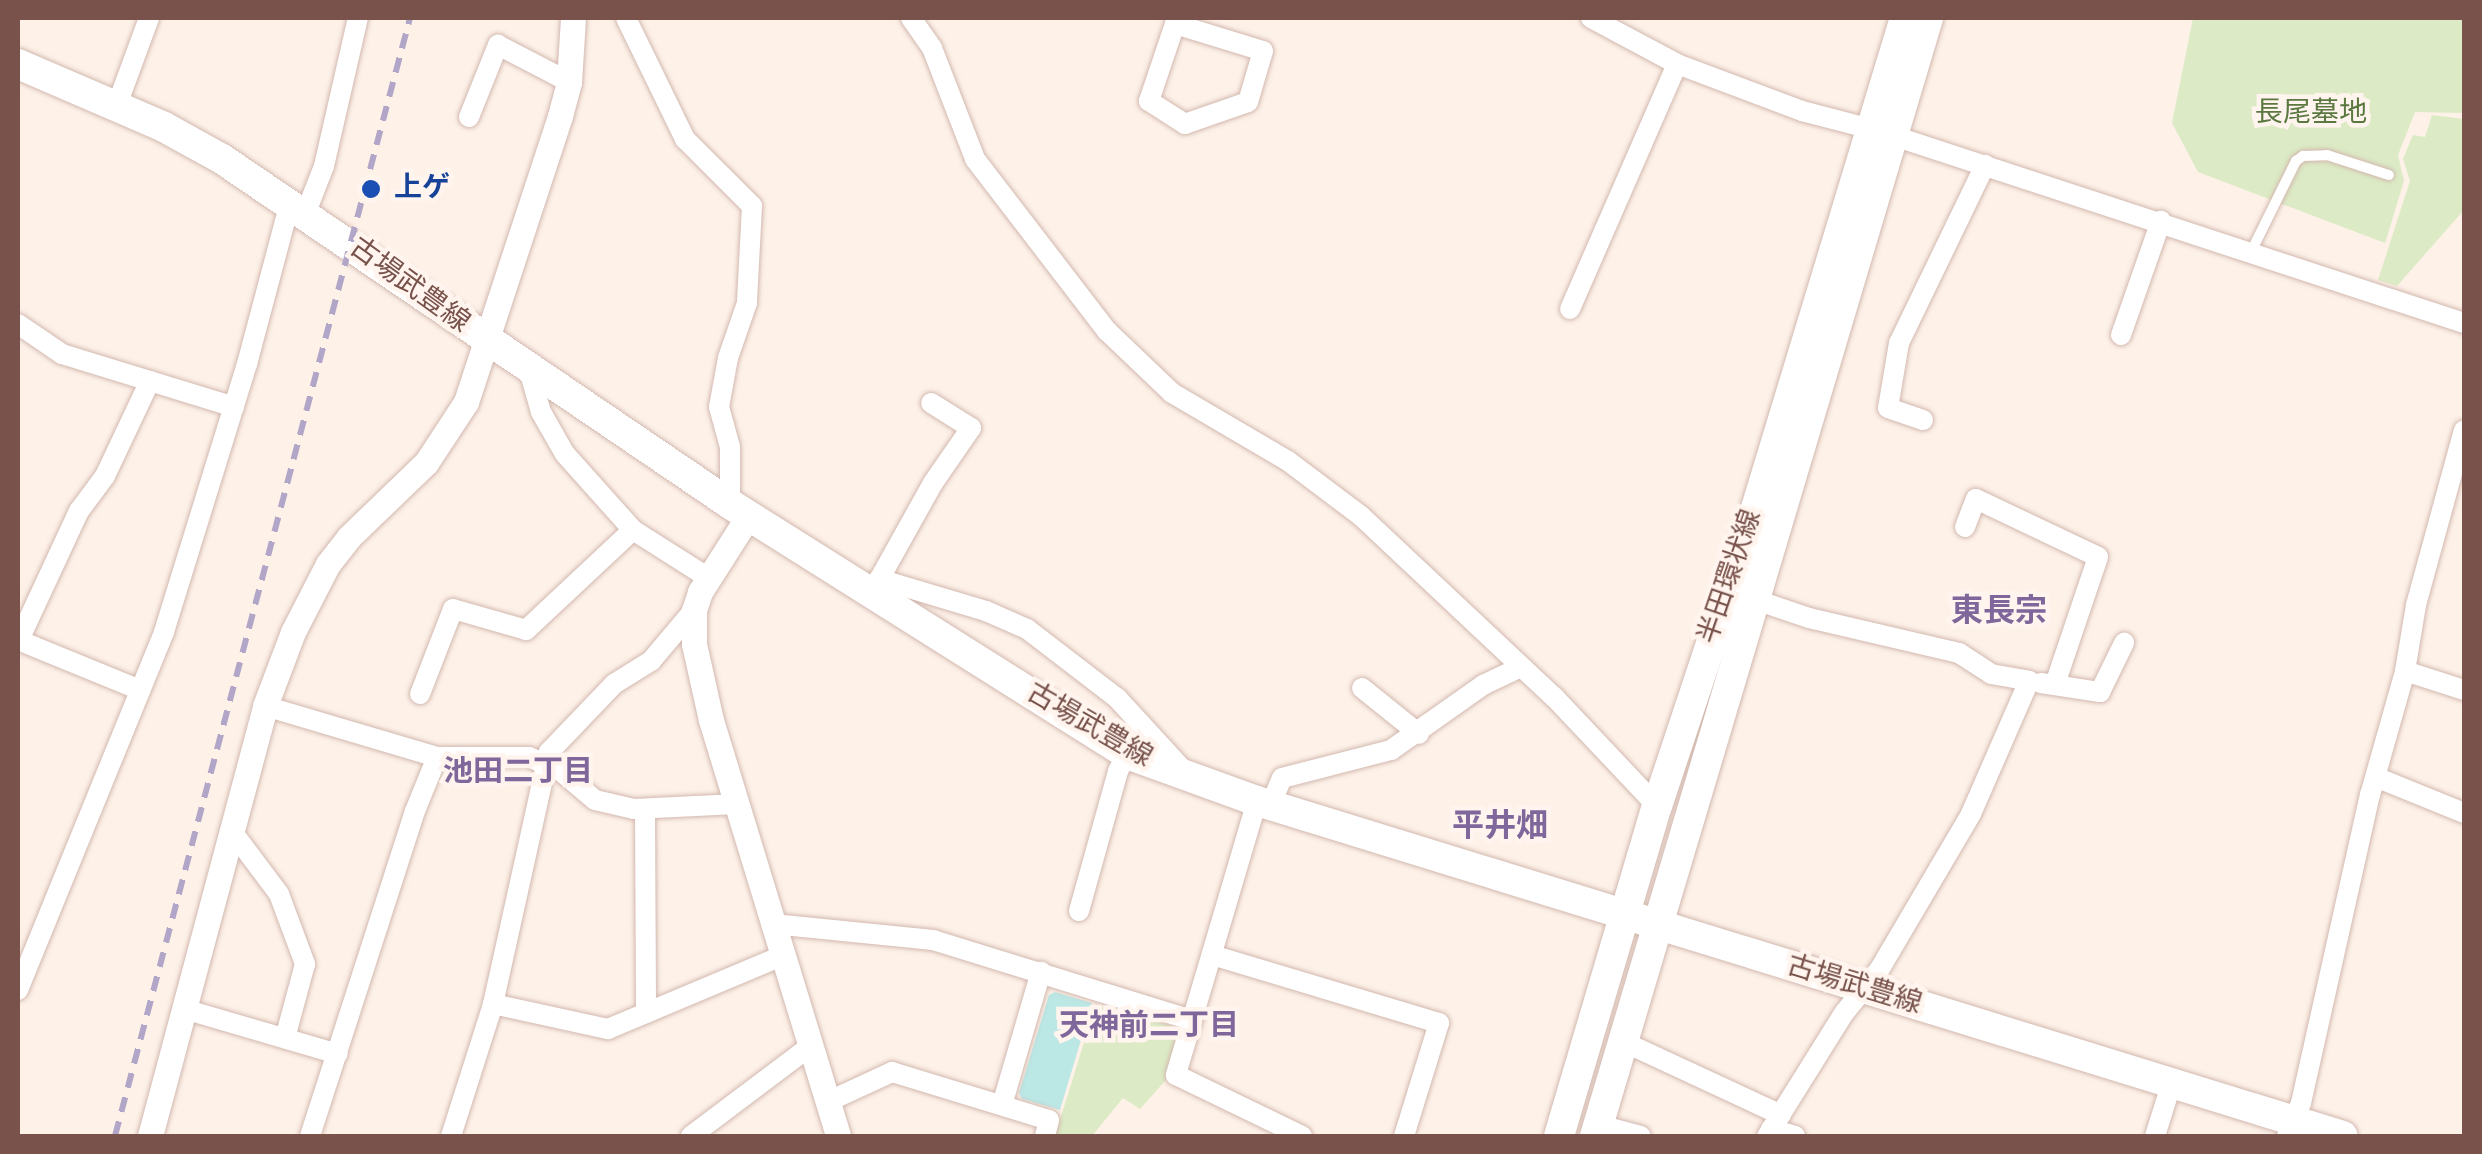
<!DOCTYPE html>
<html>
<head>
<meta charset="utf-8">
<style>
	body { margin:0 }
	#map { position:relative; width:2482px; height:1154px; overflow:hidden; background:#fdf1e8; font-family:Overpass,"Noto Sans JP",sans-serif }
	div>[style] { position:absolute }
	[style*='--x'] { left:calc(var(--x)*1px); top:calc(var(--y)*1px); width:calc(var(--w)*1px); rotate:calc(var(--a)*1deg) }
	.green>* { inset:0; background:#dcebc5 }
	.water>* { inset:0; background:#bbe7e5 }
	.roads { filter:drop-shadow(0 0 2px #d2b8af) drop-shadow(0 0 2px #d2b8af) }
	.service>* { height:10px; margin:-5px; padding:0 5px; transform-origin:5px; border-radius:5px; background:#fff }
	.minor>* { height:20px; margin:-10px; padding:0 10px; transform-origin:10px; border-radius:10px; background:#fff }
	.tertiary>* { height:25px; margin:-12.5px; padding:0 12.5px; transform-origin:12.5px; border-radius:12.5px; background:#fff }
	.secondary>* { height:30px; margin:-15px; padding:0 15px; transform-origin:15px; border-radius:15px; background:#fff }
	.rail>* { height:6px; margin-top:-3px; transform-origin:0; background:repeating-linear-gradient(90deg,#b1a5c8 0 15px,transparent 0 25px) }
	.dots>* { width:28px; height:28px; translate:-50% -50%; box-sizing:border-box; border:5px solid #fff5ee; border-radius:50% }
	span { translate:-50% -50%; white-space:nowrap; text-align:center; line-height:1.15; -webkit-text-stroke:9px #fff5ee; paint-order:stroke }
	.park-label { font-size:28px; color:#5b7840 }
	.transit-label { font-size:28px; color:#164399; font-weight:700 }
	.left { translate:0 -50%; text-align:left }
	.street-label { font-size:28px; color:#78524b }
	.neighbourhood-label { font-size:30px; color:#7f679b; font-weight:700 }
	.quarter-label { font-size:32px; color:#7f679b; font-weight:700 }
	.frame { position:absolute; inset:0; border:20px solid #78524b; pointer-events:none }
</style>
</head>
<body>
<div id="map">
	<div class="green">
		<div style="clip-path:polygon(2193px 18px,2464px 18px,2464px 113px,2415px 112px,2398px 155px,2404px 181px,2385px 243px,2198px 172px,2172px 123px)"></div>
		<div style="clip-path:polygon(2432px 115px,2464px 119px,2464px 210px,2397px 286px,2378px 280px,2410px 181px,2403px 159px,2413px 135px,2425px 137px)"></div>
		<div style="clip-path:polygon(1096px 1004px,1172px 1026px,1178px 1032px,1165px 1081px,1140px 1109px,1123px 1098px,1092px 1136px,1055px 1136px)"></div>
	</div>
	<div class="water">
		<div style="clip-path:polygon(1055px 992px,1092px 1003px,1060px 1110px,1022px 1099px,1019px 1093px,1049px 995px)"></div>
	</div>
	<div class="roads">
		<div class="service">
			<div style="--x:2250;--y:254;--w:104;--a:-63.7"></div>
			<div style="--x:2296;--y:161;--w:9;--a:-36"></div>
			<div style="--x:2303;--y:156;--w:24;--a:-2"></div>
			<div style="--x:2327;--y:155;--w:65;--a:17.9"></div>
		</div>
		<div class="minor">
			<div style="--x:626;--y:18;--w:135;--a:64"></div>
			<div style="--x:685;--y:139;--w:95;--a:45"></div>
			<div style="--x:752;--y:206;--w:97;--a:93"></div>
			<div style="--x:747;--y:303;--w:58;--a:109.1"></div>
			<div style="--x:728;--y:358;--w:50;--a:100.4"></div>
			<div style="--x:719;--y:407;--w:41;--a:74.6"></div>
			<div style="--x:730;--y:447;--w:57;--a:90"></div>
			<div style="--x:911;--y:18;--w:37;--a:55"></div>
			<div style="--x:932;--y:48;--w:119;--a:68.8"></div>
			<div style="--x:975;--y:159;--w:217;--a:52.5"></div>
			<div style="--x:1107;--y:331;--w:90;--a:43.6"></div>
			<div style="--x:1172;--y:393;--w:134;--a:30.4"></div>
			<div style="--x:1288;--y:461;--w:91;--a:37"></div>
			<div style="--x:1361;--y:516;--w:265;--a:43.2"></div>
			<div style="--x:1554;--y:697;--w:150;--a:46.6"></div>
			<div style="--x:1591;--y:18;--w:98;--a:28.1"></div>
			<div style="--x:1677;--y:64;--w:134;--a:20.6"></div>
			<div style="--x:1802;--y:111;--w:71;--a:14.6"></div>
			<div style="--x:1175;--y:24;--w:92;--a:17.1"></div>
			<div style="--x:1263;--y:51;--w:53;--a:106.4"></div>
			<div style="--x:1248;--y:102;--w:67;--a:160.8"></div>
			<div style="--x:1185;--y:124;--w:43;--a:-147.4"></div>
			<div style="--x:1149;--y:101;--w:88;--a:-71.4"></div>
			<div style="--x:117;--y:105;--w:93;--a:-69.8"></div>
			<div style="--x:469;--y:117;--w:78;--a:-68.1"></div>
			<div style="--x:498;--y:45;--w:80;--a:27.5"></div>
			<div style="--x:1894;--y:136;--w:600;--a:18.16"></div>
			<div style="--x:306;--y:212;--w:49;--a:-68.6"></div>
			<div style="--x:324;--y:166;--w:152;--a:-77.1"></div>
			<div style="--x:1570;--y:309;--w:267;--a:-66.4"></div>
			<div style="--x:18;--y:324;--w:53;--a:34.3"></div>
			<div style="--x:62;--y:354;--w:180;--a:17.1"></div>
			<div style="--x:2121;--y:335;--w:121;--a:-70.7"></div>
			<div style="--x:529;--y:370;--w:44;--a:74.1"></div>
			<div style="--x:541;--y:412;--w:48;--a:60.3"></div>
			<div style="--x:565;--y:454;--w:102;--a:48.2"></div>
			<div style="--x:633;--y:530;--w:88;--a:32.4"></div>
			<div style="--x:1923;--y:420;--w:37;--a:-161"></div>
			<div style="--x:1888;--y:408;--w:66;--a:-80.4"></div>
			<div style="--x:1899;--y:343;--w:198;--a:-64.2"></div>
			<div style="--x:1965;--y:527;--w:30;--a:-69"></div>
			<div style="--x:1976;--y:499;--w:135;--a:25.4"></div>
			<div style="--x:2098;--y:557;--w:134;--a:108.7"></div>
			<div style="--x:879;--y:579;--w:112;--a:16.7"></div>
			<div style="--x:986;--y:611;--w:45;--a:23.7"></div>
			<div style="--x:1027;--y:629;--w:113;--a:37.5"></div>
			<div style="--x:1117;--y:698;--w:102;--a:47.4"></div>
			<div style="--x:875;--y:587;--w:119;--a:-60.9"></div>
			<div style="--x:933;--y:483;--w:67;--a:-55.4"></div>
			<div style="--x:971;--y:428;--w:47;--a:-148"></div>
			<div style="--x:1756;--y:600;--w:56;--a:18.8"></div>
			<div style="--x:1809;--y:618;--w:154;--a:13.1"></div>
			<div style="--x:1959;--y:653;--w:38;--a:33"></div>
			<div style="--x:1991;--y:674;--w:39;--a:10"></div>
			<div style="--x:2029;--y:681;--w:145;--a:113.6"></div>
			<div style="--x:1971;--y:814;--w:181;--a:120.5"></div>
			<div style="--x:1879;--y:970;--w:55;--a:129.1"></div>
			<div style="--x:1844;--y:1013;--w:145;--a:122"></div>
			<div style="--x:18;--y:640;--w:132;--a:22.3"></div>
			<div style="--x:19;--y:640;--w:142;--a:-65.1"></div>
			<div style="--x:79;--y:511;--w:44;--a:-53.4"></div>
			<div style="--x:105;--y:476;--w:105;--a:-64.7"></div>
			<div style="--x:2405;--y:671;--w:62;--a:17.9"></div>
			<div style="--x:2041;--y:683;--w:60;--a:8.7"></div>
			<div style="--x:2100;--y:692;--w:55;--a:-63.9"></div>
			<div style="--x:1362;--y:688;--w:73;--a:38.9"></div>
			<div style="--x:420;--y:694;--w:91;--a:-68.8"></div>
			<div style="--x:453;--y:609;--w:76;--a:16"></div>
			<div style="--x:526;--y:630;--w:146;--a:-43.1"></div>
			<div style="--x:265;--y:706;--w:179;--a:16.5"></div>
			<div style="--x:437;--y:757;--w:92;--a:0"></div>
			<div style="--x:529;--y:757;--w:36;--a:24"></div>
			<div style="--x:562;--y:772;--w:43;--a:40.3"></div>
			<div style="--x:595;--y:800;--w:40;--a:13"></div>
			<div style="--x:634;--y:809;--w:103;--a:-2.8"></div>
			<div style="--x:2378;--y:778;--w:93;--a:22.1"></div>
			<div style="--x:1257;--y:801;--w:286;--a:106.5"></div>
			<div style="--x:1176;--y:1075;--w:140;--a:25.8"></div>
			<div style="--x:1270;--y:806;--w:30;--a:-67"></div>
			<div style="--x:1282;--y:778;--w:113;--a:-14.4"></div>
			<div style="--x:1391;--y:750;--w:113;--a:-35.2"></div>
			<div style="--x:1483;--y:685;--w:42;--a:-25.3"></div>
			<div style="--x:645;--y:810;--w:203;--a:89.7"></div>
			<div style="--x:231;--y:830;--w:80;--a:53.1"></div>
			<div style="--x:279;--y:894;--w:75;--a:69.6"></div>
			<div style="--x:305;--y:964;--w:77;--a:105.1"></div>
			<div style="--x:1079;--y:911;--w:145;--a:-74.4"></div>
			<div style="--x:1118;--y:771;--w:19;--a:-62"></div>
			<div style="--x:773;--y:924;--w:161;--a:5.7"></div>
			<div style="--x:933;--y:940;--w:271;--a:17.2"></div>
			<div style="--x:1212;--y:955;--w:237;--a:16.7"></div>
			<div style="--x:1439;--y:1023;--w:118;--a:107.2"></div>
			<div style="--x:18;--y:990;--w:387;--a:-67.8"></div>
			<div style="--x:164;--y:632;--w:281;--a:-72.8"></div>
			<div style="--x:247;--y:364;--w:168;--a:-75.1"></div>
			<div style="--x:493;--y:1004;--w:118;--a:12.3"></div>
			<div style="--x:608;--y:1029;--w:189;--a:-22.8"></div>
			<div style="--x:184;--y:1009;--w:160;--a:16.3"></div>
			<div style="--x:1624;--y:1042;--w:173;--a:24.9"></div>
			<div style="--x:827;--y:1102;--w:72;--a:-24.8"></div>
			<div style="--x:892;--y:1072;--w:164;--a:17"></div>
			<div style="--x:1049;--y:1120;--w:16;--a:104"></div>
			<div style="--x:1002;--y:1105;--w:139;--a:-73.7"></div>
			<div style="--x:1599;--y:1125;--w:43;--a:14.7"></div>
			<div style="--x:1771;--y:1129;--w:25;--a:16"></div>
			<div style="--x:310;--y:1136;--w:342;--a:-72.1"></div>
			<div style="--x:415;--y:811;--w:58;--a:-67.8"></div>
			<div style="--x:451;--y:1136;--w:139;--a:-72.3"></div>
			<div style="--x:493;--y:1004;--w:258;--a:-77.5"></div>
			<div style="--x:549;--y:752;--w:94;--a:-46.3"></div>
			<div style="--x:614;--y:684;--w:44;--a:-31.9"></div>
			<div style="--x:651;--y:661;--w:67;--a:-49.9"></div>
			<div style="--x:691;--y:1136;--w:148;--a:-37"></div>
			<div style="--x:2155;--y:1136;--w:53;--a:-72.6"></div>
			<div style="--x:2287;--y:1136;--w:36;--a:-67"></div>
			<div style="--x:2301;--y:1103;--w:316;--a:-77.4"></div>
			<div style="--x:2370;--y:795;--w:129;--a:-74.2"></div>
			<div style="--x:2405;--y:671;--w:67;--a:-80.5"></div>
			<div style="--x:2416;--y:605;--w:181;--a:-74.7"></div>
		</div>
		<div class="tertiary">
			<div style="--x:749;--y:515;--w:91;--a:122.5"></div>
			<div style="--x:700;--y:592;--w:19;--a:108"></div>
			<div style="--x:694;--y:610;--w:34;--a:90"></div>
			<div style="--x:694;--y:644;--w:78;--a:77.4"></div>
			<div style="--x:711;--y:720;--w:435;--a:73"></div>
			<div style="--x:150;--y:1136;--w:445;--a:-75"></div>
			<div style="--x:265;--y:706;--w:79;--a:-69.3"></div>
			<div style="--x:293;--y:632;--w:76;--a:-62.8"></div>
			<div style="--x:328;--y:564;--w:34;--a:-52"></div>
			<div style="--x:349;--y:537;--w:107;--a:-43.9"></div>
			<div style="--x:426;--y:463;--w:73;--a:-56.7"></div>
			<div style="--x:466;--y:402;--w:301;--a:-71.8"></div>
			<div style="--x:560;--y:116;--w:35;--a:-75"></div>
			<div style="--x:569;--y:82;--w:64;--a:-86.4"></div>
		</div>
		<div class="secondary">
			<div style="--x:18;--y:64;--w:159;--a:23.3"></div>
			<div style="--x:164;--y:127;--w:66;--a:28.9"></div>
			<div style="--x:222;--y:159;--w:614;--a:34.18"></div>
			<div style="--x:730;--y:504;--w:469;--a:32.2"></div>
			<div style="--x:1127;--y:754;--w:138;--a:19.9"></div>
			<div style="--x:1257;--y:801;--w:1136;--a:17.14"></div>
			<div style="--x:1559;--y:1136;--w:344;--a:-73.5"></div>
			<div style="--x:1657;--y:806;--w:314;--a:-71.6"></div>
			<div style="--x:1756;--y:508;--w:512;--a:-73.09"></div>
			<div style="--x:1595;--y:1136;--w:1167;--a:-73.41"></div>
		</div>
	</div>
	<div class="rail">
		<div style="--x:115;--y:1136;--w:1156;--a:-75.22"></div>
	</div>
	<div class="dots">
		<div style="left:371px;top:189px;background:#1a4fb4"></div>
	</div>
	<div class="park-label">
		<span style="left:2311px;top:114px">長尾墓地</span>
	</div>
	<div class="transit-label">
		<span class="left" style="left:394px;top:189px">上ゲ</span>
	</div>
	<div class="street-label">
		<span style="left:409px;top:286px;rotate:36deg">古場武豊線</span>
		<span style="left:1731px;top:577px;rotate:-71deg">半田環状線</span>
		<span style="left:1089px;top:726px;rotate:30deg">古場武豊線</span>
		<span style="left:1854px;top:986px;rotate:17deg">古場武豊線</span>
	</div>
	<div class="neighbourhood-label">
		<span style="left:518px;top:774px">池田二丁目</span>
		<span style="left:1149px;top:1028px">天神前二丁目</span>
	</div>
	<div class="quarter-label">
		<span style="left:1999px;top:613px">東長宗</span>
		<span style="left:1500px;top:828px">平井畑</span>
	</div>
	<div class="frame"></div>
</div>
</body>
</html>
